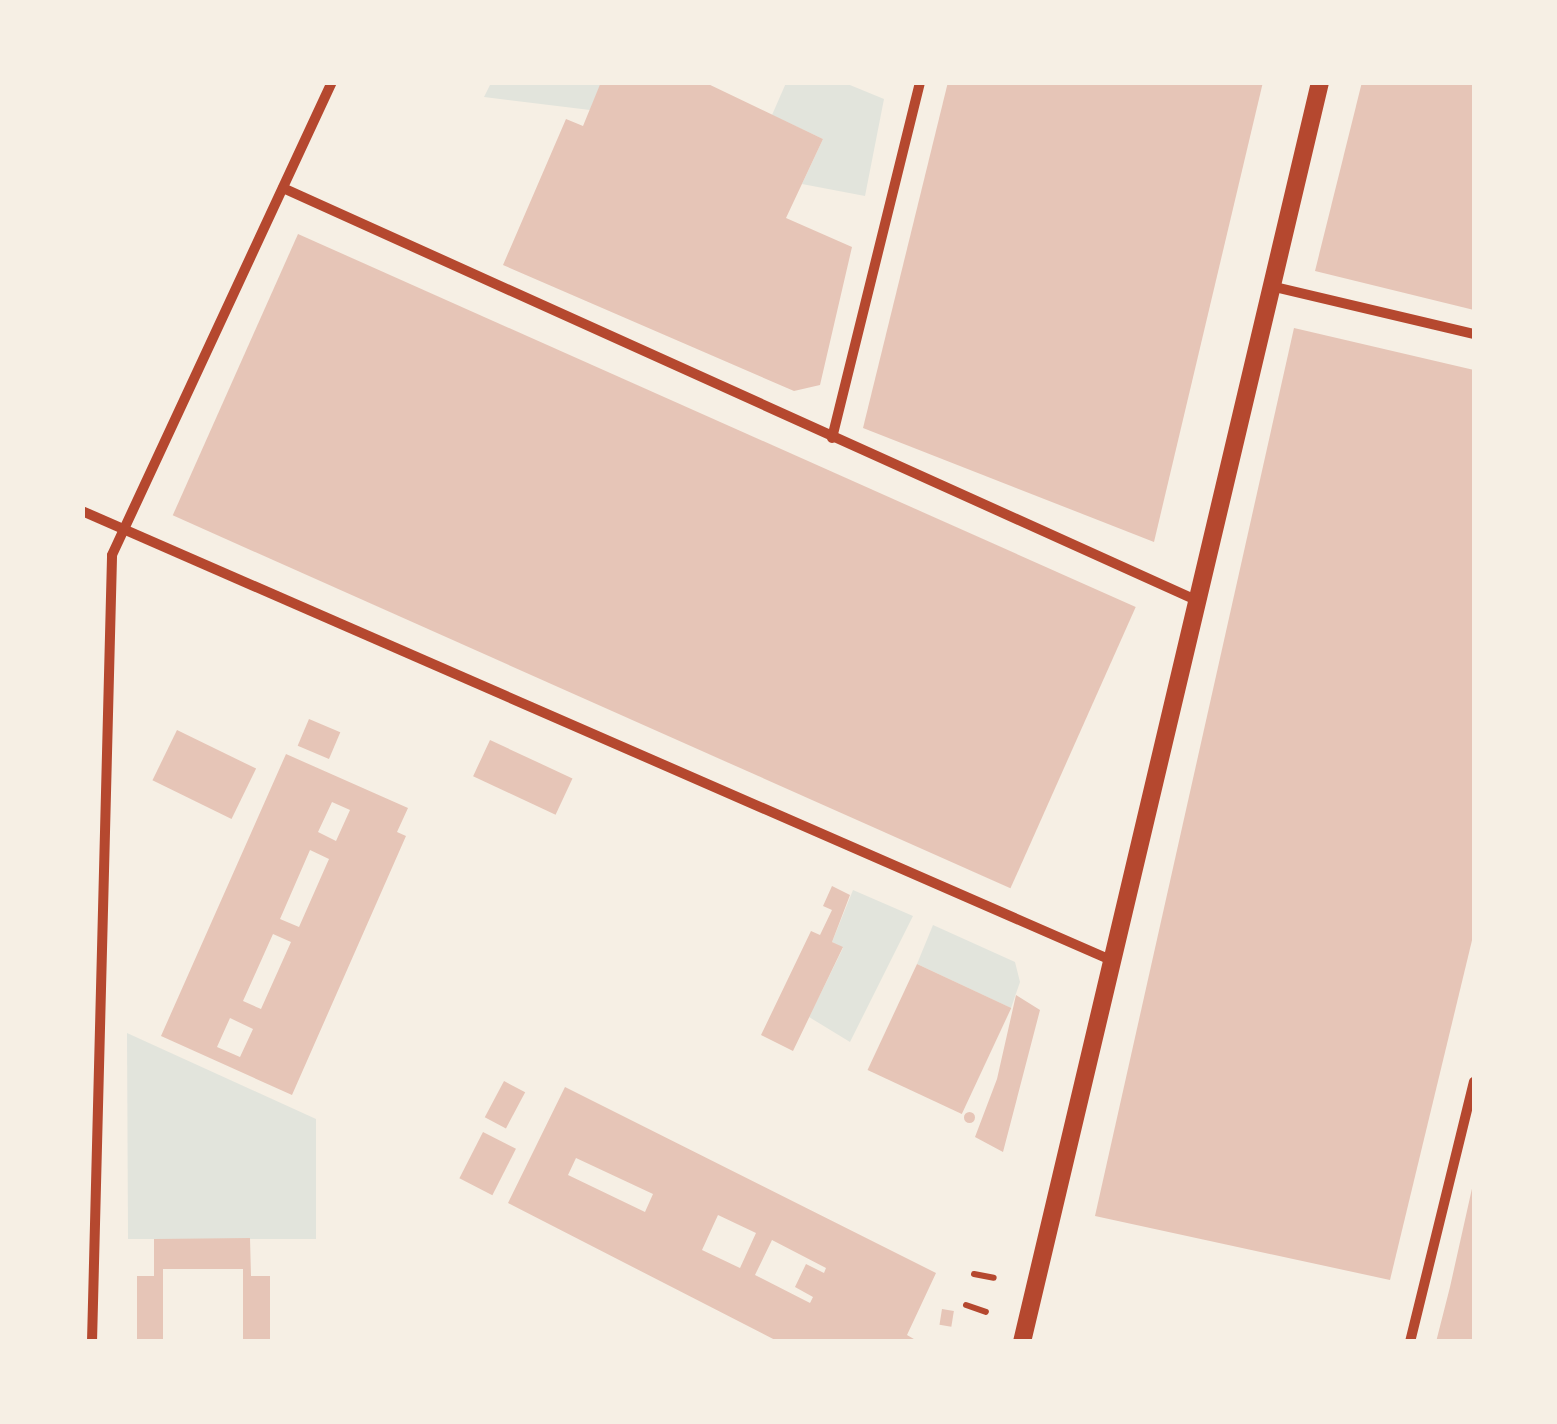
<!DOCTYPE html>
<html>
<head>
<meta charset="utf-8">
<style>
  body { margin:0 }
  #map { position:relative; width:1557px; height:1424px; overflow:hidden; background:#f6efe4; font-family:Signika,sans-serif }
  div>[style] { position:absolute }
  .green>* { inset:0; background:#e2e4dc }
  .building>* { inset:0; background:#e6c5b7; transform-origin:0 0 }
  .round { border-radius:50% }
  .path>* { height:6px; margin:-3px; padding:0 3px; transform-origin:3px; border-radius:3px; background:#b5482f }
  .minor>* { height:10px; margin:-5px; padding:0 5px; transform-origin:5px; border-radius:5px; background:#b5482f }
  .tertiary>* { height:18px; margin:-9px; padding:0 9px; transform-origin:9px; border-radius:9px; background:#b5482f }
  span { translate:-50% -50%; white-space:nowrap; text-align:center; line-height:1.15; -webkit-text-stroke:10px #f6efe4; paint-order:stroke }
  .frame { position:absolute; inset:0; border:85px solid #f6efe4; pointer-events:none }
</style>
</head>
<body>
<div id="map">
  <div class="green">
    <i style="clip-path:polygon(491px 83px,601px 83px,590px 110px,484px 97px)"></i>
    <i style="clip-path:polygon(786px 83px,845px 83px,884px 99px,865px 196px,802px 184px,823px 139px,772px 115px)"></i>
    <i style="clip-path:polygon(853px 890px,913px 916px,850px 1042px,809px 1017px,843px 948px,832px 942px)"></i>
    <i style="clip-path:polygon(933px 925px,1015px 962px,1020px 982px,1011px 1008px,917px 964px)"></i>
    <i style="clip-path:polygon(127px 1033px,316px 1119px,316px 1239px,128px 1239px)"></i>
  </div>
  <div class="building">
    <i style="clip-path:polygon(601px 82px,704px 82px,823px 139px,786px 218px,852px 247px,820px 385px,794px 391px,503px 265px,566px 119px,583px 126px)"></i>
    <i style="clip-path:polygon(948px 82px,1263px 82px,1154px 542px,863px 428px)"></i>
    <i style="clip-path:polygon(1362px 82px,1474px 82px,1474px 310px,1315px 271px)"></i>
    <i style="left:298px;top:234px;width:917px;height:308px;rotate:24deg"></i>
    <i style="clip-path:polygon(1294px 328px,1474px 370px,1474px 932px,1390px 1280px,1095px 1216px)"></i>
    <i style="left:309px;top:719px;width:34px;height:29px;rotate:23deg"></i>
    <i style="left:177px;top:730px;width:88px;height:56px;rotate:26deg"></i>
    <i style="left:490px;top:740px;width:91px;height:40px;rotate:25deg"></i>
    <i style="clip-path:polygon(evenodd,286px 754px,408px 808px,397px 832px,406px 836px,292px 1095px,161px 1036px,286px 754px,332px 802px,350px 810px,336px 841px,318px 832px,332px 802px,286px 754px,310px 850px,329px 859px,299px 927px,280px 919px,310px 850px,286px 754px,273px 934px,291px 942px,261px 1009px,243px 1001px,273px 934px,286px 754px,230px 1018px,253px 1029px,240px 1057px,217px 1047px,230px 1018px)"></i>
    <i style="clip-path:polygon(832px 886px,850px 895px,832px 942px,843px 947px,793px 1051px,761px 1035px,811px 931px,820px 935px,832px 910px,823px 906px)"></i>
    <i style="left:917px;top:964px;width:104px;height:117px;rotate:25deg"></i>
    <i style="clip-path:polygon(1016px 995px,1040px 1010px,1003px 1152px,975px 1137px,997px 1079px)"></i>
    <i style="left:504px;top:1081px;width:24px;height:41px;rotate:28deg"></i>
    <i style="clip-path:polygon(evenodd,565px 1087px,936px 1273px,907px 1335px,919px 1342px,779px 1342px,508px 1203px,565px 1087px,576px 1158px,653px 1194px,645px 1212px,568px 1175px,576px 1158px,565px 1087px,718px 1215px,756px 1233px,740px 1268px,702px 1250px,718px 1215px,565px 1087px,772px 1240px,826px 1268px,824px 1273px,806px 1264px,795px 1287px,813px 1297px,810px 1303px,755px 1275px,772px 1240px)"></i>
    <i class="round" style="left:963.5px;top:1111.5px;width:11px;height:11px"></i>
    <i style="left:483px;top:1132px;width:37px;height:52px;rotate:27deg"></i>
    <i style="clip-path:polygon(1473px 1184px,1474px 1342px,1436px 1342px,1450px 1287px)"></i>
    <i style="clip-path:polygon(250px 1238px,251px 1276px,270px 1276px,270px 1342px,243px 1342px,243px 1269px,163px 1269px,163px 1342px,137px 1342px,137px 1276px,154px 1276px,154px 1239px)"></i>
    <i style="left:942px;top:1309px;width:12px;height:16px;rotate:9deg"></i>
  </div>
  <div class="path">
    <i style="left:974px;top:1274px;width:20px;rotate:11deg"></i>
    <i style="left:966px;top:1305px;width:21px;rotate:19deg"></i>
  </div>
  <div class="minor">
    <i style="left:283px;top:188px;width:1004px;rotate:24.29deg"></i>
    <i style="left:1271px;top:286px;width:209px;rotate:13.3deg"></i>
    <i style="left:832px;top:438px;width:367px;rotate:-76.1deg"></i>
    <i style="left:82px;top:511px;width:1125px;rotate:23.58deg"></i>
    <i style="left:92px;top:1342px;width:787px;rotate:-88.54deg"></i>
    <i style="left:112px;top:555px;width:522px;rotate:-65.06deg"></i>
    <i style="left:1410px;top:1342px;width:268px;rotate:-76.2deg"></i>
  </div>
  <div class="tertiary">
    <i style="left:1022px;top:1342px;width:1295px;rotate:-76.69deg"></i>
  </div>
  <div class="frame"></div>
</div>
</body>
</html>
